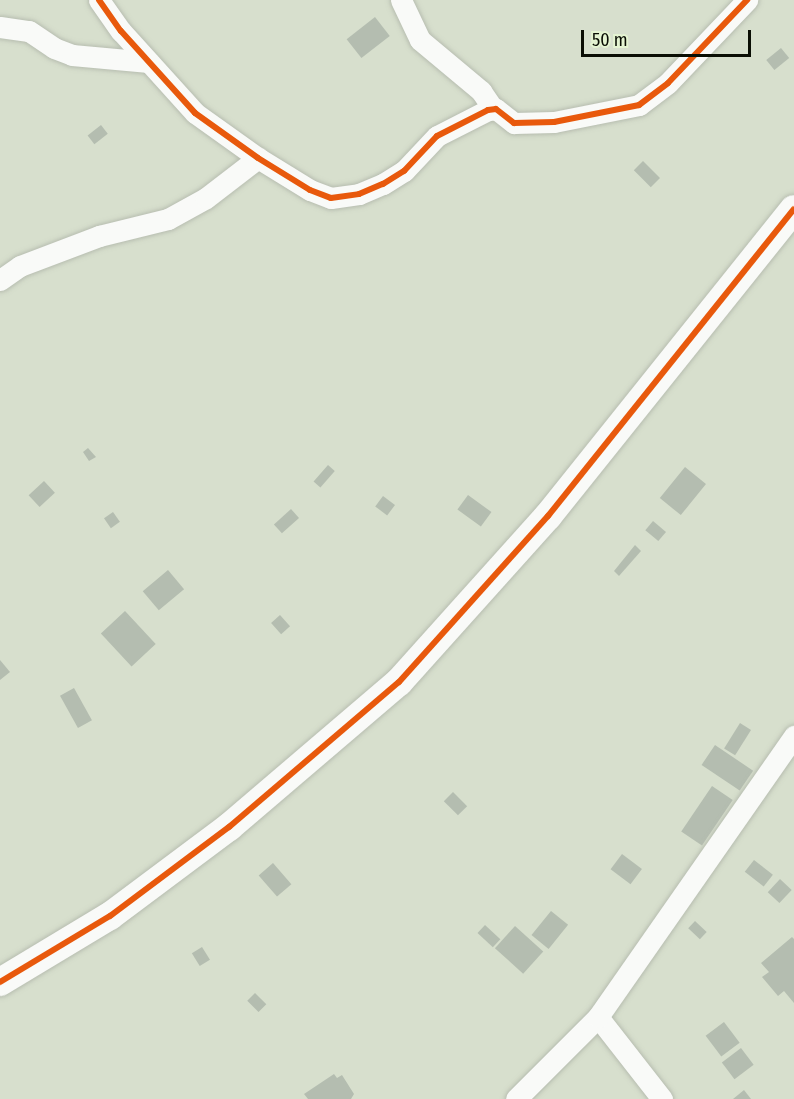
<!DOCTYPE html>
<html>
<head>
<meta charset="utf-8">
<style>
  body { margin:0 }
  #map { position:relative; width:794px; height:1099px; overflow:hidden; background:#d7dfcd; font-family:"Fira Sans Condensed",sans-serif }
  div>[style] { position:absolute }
  .building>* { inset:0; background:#b4bdb0; transform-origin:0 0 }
  .roads { filter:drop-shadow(0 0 2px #b7bdb0) drop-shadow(0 0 2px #b7bdb0) }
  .street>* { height:21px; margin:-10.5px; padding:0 10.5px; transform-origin:10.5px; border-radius:10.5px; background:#f9faf8 }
  .secondary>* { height:28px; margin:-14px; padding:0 14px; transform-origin:14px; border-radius:14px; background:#f9faf8 }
  .cycleway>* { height:6px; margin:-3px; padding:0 3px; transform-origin:3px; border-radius:3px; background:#e8590c }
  span { translate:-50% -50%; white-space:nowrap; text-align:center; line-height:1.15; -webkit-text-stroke:6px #e5f4d2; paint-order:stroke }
  .scale { position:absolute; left:581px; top:30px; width:170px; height:27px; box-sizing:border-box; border:3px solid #0a0e04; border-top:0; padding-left:8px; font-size:18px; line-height:21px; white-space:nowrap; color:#0a0e04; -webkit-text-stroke:4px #e5f4d2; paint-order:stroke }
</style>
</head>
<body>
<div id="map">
  <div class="building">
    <i style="left:375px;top:17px;width:24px;height:36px;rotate:52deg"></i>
    <i style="left:781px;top:48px;width:13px;height:19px;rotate:51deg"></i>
    <i style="left:101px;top:125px;width:11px;height:17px;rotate:52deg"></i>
    <i style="left:643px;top:161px;width:24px;height:13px;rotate:45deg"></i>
    <i style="clip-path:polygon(88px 448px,96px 457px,89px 461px,83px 452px)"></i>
    <i style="left:328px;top:465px;width:9px;height:22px;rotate:41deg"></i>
    <i style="left:685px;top:467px;width:27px;height:40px;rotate:39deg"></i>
    <i style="left:44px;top:481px;width:16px;height:21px;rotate:47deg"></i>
    <i style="left:468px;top:495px;width:29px;height:18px;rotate:36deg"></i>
    <i style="left:383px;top:496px;width:15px;height:13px;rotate:37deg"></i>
    <i style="left:291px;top:509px;width:12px;height:23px;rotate:48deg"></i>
    <i style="left:113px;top:512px;width:12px;height:11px;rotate:55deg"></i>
    <i style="left:653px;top:521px;width:17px;height:12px;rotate:40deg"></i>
    <i style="clip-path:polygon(635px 545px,641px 551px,619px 576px,614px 571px)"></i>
    <i style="left:168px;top:570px;width:25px;height:33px;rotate:50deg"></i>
    <i style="left:125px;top:611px;width:45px;height:33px;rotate:47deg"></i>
    <i style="left:280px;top:615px;width:15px;height:12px;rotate:48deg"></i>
    <i style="clip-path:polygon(0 660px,10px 672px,0 680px)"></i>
    <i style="left:74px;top:688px;width:37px;height:16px;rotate:61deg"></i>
    <i style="left:740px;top:723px;width:13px;height:30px;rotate:32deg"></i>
    <i style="left:715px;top:745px;width:46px;height:24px;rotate:34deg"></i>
    <i style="left:712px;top:786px;width:25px;height:55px;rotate:34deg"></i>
    <i style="left:453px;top:792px;width:20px;height:13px;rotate:45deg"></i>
    <i style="left:622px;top:854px;width:25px;height:19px;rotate:37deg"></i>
    <i style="left:754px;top:860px;width:24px;height:15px;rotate:38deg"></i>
    <i style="left:273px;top:863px;width:28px;height:19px;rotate:49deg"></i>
    <i style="left:780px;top:879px;width:16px;height:18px;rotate:43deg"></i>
    <i style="left:551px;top:911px;width:22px;height:31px;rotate:39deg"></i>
    <i style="left:695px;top:921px;width:16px;height:10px;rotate:43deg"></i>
    <i style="left:485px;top:925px;width:21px;height:11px;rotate:43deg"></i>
    <i style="left:515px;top:926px;width:38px;height:30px;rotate:42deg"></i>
    <i style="clip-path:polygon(792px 937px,794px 939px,794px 1003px,784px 991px,778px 996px,762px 977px,769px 972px,761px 963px)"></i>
    <i style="left:202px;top:947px;width:15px;height:12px;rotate:58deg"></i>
    <i style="left:255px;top:993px;width:16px;height:11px;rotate:45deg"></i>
    <i style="left:724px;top:1022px;width:26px;height:23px;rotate:53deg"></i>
    <i style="left:741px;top:1048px;width:21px;height:24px;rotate:53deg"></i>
    <i style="clip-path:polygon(334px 1074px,337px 1078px,342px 1075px,354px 1094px,351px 1099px,308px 1099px,304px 1094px)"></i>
    <i style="clip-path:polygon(744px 1090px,751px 1099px,733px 1099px)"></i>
  </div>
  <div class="roads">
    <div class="street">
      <i style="left:99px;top:0;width:38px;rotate:55deg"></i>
      <i style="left:121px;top:31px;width:110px;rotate:47.9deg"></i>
      <i style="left:195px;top:113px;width:77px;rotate:35.5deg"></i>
      <i style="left:258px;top:158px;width:61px;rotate:31.6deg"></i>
      <i style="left:310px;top:190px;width:22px;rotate:21deg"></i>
      <i style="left:331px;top:198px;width:28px;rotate:-8deg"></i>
      <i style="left:359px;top:194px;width:26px;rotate:-23deg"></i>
      <i style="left:383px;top:184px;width:25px;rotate:-32deg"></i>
      <i style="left:404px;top:171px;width:48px;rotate:-46.7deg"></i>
      <i style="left:437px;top:136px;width:57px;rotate:-27deg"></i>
      <i style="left:488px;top:110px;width:8px;rotate:-7deg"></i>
      <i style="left:496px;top:109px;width:23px;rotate:38deg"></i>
      <i style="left:514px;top:123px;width:40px;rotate:-1.4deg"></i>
      <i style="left:554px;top:122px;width:87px;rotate:-11.3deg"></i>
      <i style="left:639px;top:105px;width:36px;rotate:-37deg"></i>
      <i style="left:668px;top:83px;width:115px;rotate:-46.4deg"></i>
      <i style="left:401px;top:0;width:44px;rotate:64.6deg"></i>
      <i style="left:420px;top:40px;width:80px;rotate:39.9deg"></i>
      <i style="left:481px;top:91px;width:22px;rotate:56deg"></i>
      <i style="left:0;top:27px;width:29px;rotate:8deg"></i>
      <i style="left:29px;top:31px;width:30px;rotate:34deg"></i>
      <i style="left:54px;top:48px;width:19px;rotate:21deg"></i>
      <i style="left:72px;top:55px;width:77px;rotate:5.2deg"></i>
      <i style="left:0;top:280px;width:24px;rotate:-35deg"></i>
      <i style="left:20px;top:266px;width:85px;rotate:-20.8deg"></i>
      <i style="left:99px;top:236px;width:71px;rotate:-13.8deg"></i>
      <i style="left:168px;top:219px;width:43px;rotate:-28.9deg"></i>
      <i style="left:206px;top:198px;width:66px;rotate:-37.6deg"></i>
      <i style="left:598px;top:1017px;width:104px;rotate:52deg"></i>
      <i style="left:516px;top:1099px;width:116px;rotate:-45deg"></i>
      <i style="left:598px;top:1017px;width:343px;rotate:-55.1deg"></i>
    </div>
    <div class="secondary">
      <i style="left:0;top:982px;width:128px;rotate:-31deg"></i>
      <i style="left:110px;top:916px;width:149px;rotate:-36.8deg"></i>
      <i style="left:229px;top:827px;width:223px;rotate:-40.5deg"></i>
      <i style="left:399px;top:682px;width:223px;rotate:-48.1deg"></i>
      <i style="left:548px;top:516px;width:393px;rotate:-51.3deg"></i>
    </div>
  </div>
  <div class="cycleway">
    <i style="left:99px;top:0;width:38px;rotate:55deg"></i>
    <i style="left:121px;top:31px;width:110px;rotate:47.9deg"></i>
    <i style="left:195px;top:113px;width:77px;rotate:35.5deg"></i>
    <i style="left:258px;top:158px;width:61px;rotate:31.6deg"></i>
    <i style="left:310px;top:190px;width:22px;rotate:21deg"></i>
    <i style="left:331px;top:198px;width:28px;rotate:-8deg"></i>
    <i style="left:359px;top:194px;width:26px;rotate:-23deg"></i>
    <i style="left:383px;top:184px;width:25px;rotate:-32deg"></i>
    <i style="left:404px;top:171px;width:48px;rotate:-46.7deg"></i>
    <i style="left:437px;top:136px;width:57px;rotate:-27deg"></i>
    <i style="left:488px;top:110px;width:8px;rotate:-7deg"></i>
    <i style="left:496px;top:109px;width:23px;rotate:38deg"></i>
    <i style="left:514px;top:123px;width:40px;rotate:-1.4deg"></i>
    <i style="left:554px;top:122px;width:87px;rotate:-11.3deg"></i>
    <i style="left:639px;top:105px;width:36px;rotate:-37deg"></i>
    <i style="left:668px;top:83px;width:115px;rotate:-46.4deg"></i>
    <i style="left:0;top:982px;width:128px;rotate:-31deg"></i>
    <i style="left:110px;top:916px;width:149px;rotate:-36.8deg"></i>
    <i style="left:229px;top:827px;width:223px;rotate:-40.5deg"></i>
    <i style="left:399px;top:682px;width:223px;rotate:-48.1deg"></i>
    <i style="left:548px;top:516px;width:393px;rotate:-51.3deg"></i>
  </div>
  <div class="scale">50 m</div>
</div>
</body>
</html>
